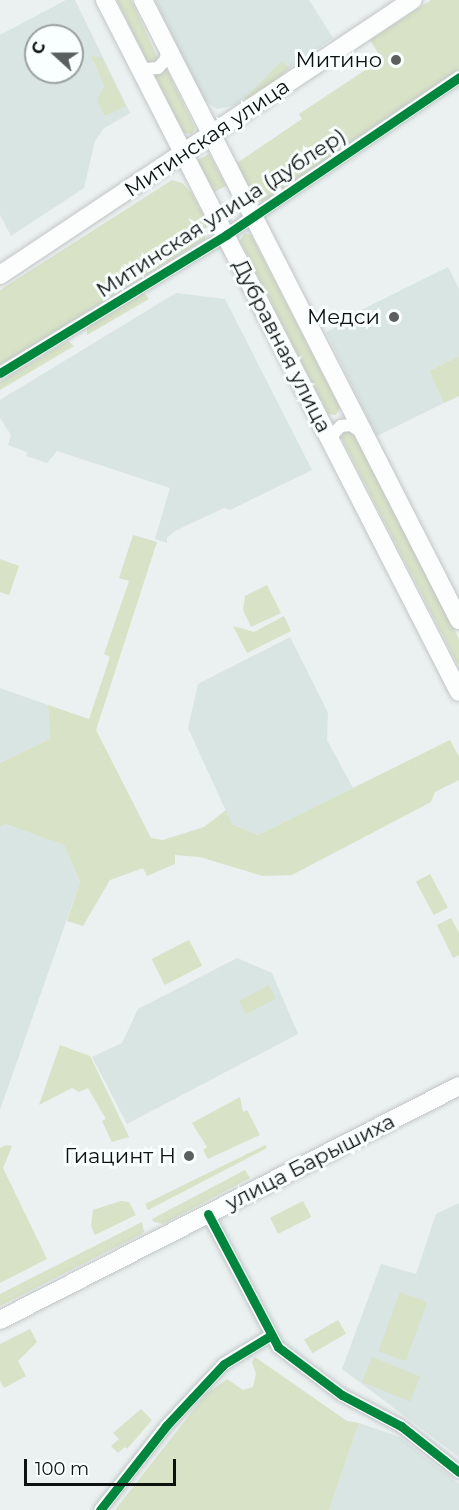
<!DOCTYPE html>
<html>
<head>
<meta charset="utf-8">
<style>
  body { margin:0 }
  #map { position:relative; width:459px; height:1510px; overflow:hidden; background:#ebf0f0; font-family:Montserrat,sans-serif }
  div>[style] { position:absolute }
  .built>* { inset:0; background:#d9e5e3 }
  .green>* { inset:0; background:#d7e2c6; transform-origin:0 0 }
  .roads { filter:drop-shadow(0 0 2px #c1c5c5) drop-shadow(0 0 2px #c1c5c5) }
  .minor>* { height:12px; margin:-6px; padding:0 6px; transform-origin:6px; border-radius:6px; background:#fcfdfd }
  .secondary>* { height:18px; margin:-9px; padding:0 9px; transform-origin:9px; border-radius:9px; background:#fcfdfd }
  .cycleway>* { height:9px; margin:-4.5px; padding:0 4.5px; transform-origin:4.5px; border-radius:4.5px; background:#00873e }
  .dots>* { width:16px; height:16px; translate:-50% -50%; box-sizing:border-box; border:3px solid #f8fffe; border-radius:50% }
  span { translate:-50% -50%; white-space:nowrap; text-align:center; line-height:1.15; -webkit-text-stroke:6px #f8fffe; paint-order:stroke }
  .poi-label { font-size:21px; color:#0d1110 }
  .right { translate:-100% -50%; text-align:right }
  .street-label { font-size:21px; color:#0d1110 }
  .north { position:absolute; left:24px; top:24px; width:60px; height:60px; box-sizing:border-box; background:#f8fffe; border:2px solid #9aa09f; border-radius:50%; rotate:291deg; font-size:16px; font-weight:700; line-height:24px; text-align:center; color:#0d1110 }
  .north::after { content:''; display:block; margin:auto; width:21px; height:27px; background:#5b5f5e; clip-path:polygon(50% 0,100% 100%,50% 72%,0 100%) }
  .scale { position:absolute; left:24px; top:1459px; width:152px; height:27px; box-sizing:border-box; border:3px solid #0d1110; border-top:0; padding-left:8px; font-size:18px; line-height:21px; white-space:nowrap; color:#0d1110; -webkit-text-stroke:4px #f8fffe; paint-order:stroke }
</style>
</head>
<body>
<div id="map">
  <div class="built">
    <i style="clip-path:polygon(evenodd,66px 0,75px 0,130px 113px,103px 129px,95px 141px,84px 188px,11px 236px,0 215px,0 35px,66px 0,36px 36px,72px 36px,72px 72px,36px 72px,36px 36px,66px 0,93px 62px,125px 106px,105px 116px,99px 100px,104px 86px,93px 62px)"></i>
    <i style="clip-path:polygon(155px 0,309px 0,333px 38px,235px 105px,217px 109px,204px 100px)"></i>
    <i style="clip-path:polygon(448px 267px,459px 289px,459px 356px,429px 371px,444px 403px,377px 436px,326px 332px,341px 325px,341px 320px)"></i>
    <i style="clip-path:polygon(176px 293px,225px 299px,312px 470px,230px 510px,224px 508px,175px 531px,167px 538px,167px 543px,155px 539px,170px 488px,57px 451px,47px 463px,26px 456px,27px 452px,8px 445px,11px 435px,0 418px,0 400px)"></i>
    <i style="clip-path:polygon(290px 637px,328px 713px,327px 740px,353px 788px,258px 835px,232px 824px,188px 728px,198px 684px)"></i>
    <i style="clip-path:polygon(0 688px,48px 705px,50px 739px,0 763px)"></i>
    <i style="clip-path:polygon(5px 824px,64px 845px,80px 882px,0 1110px,0 827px)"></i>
    <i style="clip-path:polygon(237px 958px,272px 973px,298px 1034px,127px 1124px,92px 1057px,122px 1043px,138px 1009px)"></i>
    <i style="clip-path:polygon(459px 1203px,459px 1457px,342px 1369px,381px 1264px,416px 1274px,436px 1214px)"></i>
    <i style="clip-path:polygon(359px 1423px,400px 1437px,459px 1484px,459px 1510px,329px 1510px)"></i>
  </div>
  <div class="green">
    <i style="clip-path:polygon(117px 0,131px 0,159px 61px,148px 63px)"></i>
    <i style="clip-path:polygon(431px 0,459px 0,459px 69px,263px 202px,255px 200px,237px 163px,302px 119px,299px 114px,382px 59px,370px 40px)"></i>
    <i style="clip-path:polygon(91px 56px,102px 58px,126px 106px,105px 116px,97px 101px,104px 86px)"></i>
    <i style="left:282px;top:61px;width:10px;height:53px;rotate:45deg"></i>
    <i style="clip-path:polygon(166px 68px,195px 128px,192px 134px,184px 133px,154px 74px)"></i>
    <i style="left:209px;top:154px;width:36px;height:13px;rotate:62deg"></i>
    <i style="clip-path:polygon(172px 180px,182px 183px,191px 192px,207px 221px,205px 239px,0 365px,0 290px)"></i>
    <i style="clip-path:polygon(244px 233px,251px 235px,340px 408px,336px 415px,328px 414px,240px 241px)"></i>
    <i style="clip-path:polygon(144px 293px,149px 299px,87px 335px,87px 328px)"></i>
    <i style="clip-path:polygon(68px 341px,74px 346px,0 390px,0 382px)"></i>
    <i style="clip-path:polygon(459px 356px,459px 396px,444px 403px,429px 371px)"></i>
    <i style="clip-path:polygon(343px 430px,352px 430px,459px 639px,459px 667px,341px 437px)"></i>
    <i style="clip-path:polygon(133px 535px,157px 542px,96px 730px,151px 838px,163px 840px,204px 827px,226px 810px,232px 824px,258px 835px,450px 740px,459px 757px,459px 780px,435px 792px,431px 802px,292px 875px,263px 876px,200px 857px,175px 855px,175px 864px,147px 876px,143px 868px,110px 880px,83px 926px,67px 921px,80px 882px,64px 845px,5px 824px,0 827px,0 763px,50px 739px,48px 705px,89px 719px,110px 657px,104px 654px,129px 581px,119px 578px)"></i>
    <i style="clip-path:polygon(0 559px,19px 566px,9px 595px,0 592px)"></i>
    <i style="clip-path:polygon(267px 585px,281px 613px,251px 627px,243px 610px,245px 596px)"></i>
    <i style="clip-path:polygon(284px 616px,291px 631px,247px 653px,233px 626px,254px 632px)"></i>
    <i style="left:430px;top:874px;width:38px;height:16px;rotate:62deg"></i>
    <i style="clip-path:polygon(451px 918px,459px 933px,459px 955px,453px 958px,437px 925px)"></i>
    <i style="left:189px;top:940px;width:29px;height:42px;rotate:63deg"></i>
    <i style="left:269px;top:985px;width:15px;height:34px;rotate:62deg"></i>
    <i style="clip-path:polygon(60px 1045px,90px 1056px,129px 1137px,112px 1142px,102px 1121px,106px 1119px,88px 1088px,79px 1092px,72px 1088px,39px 1105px)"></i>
    <i style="clip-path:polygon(240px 1097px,243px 1112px,247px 1110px,260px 1135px,208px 1159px,203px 1150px,207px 1147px,192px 1123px)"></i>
    <i style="clip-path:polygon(6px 1145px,12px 1146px,3px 1168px,47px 1259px,0 1283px,0 1148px)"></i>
    <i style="clip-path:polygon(265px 1145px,267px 1148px,148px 1210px,145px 1204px)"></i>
    <i style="clip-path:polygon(245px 1170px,250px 1178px,163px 1224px,154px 1222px,152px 1219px)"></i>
    <i style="clip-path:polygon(121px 1201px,129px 1202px,136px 1215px,95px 1235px,91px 1226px,93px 1210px)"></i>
    <i style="left:303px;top:1201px;width:18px;height:37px;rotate:63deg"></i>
    <i style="clip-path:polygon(142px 1222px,144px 1232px,140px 1235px,0 1306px,0 1294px)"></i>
    <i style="left:400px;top:1292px;width:29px;height:63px;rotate:20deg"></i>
    <i style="left:338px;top:1320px;width:16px;height:39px;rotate:60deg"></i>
    <i style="clip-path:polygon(30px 1329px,37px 1342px,18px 1361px,26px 1376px,4px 1388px,0 1381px,0 1344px)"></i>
    <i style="clip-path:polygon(255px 1357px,347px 1421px,359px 1423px,329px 1510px,115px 1510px,206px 1394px,227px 1379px,243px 1390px,253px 1387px,256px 1374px,252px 1362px)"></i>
    <i style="left:372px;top:1357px;width:52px;height:27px;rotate:22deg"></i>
    <i style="clip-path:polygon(141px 1409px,152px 1420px,127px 1449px,125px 1447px,118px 1453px,111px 1446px,119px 1439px,113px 1433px)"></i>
  </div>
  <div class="roads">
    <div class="minor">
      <i style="left:137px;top:63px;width:11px;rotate:34deg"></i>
      <i style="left:146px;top:69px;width:12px;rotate:-5deg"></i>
      <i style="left:158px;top:68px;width:12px;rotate:-48deg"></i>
      <i style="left:166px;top:59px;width:12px;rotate:-85deg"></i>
      <i style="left:0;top:373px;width:265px;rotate:-31.4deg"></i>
      <i style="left:226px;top:235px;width:282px;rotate:-34.1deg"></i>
      <i style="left:333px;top:445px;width:11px;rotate:-90deg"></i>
      <i style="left:333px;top:434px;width:11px;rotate:-45deg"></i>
      <i style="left:341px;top:426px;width:10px;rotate:-6deg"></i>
      <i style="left:351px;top:425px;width:12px;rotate:35deg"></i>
      <i style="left:208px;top:1214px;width:150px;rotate:62.2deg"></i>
      <i style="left:278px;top:1347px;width:80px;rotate:36.9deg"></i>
      <i style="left:342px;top:1395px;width:67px;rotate:27.7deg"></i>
      <i style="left:401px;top:1426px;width:74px;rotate:38.4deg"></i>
      <i style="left:100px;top:1510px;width:107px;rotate:-51.8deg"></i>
      <i style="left:166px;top:1426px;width:85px;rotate:-46.9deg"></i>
      <i style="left:224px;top:1364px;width:54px;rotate:-31.3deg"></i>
    </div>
    <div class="secondary">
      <i style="left:105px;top:0;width:777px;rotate:62.91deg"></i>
      <i style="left:143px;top:0;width:696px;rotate:62.99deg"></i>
      <i style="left:0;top:275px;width:496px;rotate:-33.7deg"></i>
      <i style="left:0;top:1320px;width:515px;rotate:-27.01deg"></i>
    </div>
  </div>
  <div class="cycleway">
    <i style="left:0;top:373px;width:265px;rotate:-31.4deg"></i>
    <i style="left:226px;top:235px;width:282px;rotate:-34.1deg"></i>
    <i style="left:208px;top:1214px;width:150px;rotate:62.2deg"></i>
    <i style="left:278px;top:1347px;width:80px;rotate:36.9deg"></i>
    <i style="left:342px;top:1395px;width:67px;rotate:27.7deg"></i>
    <i style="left:401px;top:1426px;width:74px;rotate:38.4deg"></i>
    <i style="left:100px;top:1510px;width:107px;rotate:-51.8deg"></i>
    <i style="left:166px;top:1426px;width:85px;rotate:-46.9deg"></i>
    <i style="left:224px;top:1364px;width:54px;rotate:-31.3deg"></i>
  </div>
  <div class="dots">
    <i style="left:396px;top:60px;background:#5b5f5e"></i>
    <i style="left:394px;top:317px;background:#5b5f5e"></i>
    <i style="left:189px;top:1156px;background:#5b5f5e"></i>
  </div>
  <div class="poi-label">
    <span class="right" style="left:382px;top:60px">Митино</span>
    <span class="right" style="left:380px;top:317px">Медси</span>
    <span class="right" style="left:176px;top:1156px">Гиацинт Н</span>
  </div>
  <div class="street-label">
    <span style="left:207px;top:138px;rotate:-34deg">Митинская улица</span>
    <span style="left:221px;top:213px;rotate:-33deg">Митинская улица (дублер)</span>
    <span style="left:282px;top:346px;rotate:63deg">Дубравная улица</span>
    <span style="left:310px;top:1162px;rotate:-27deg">улица Барышиха</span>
  </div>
  <div class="north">С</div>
  <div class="scale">100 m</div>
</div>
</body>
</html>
